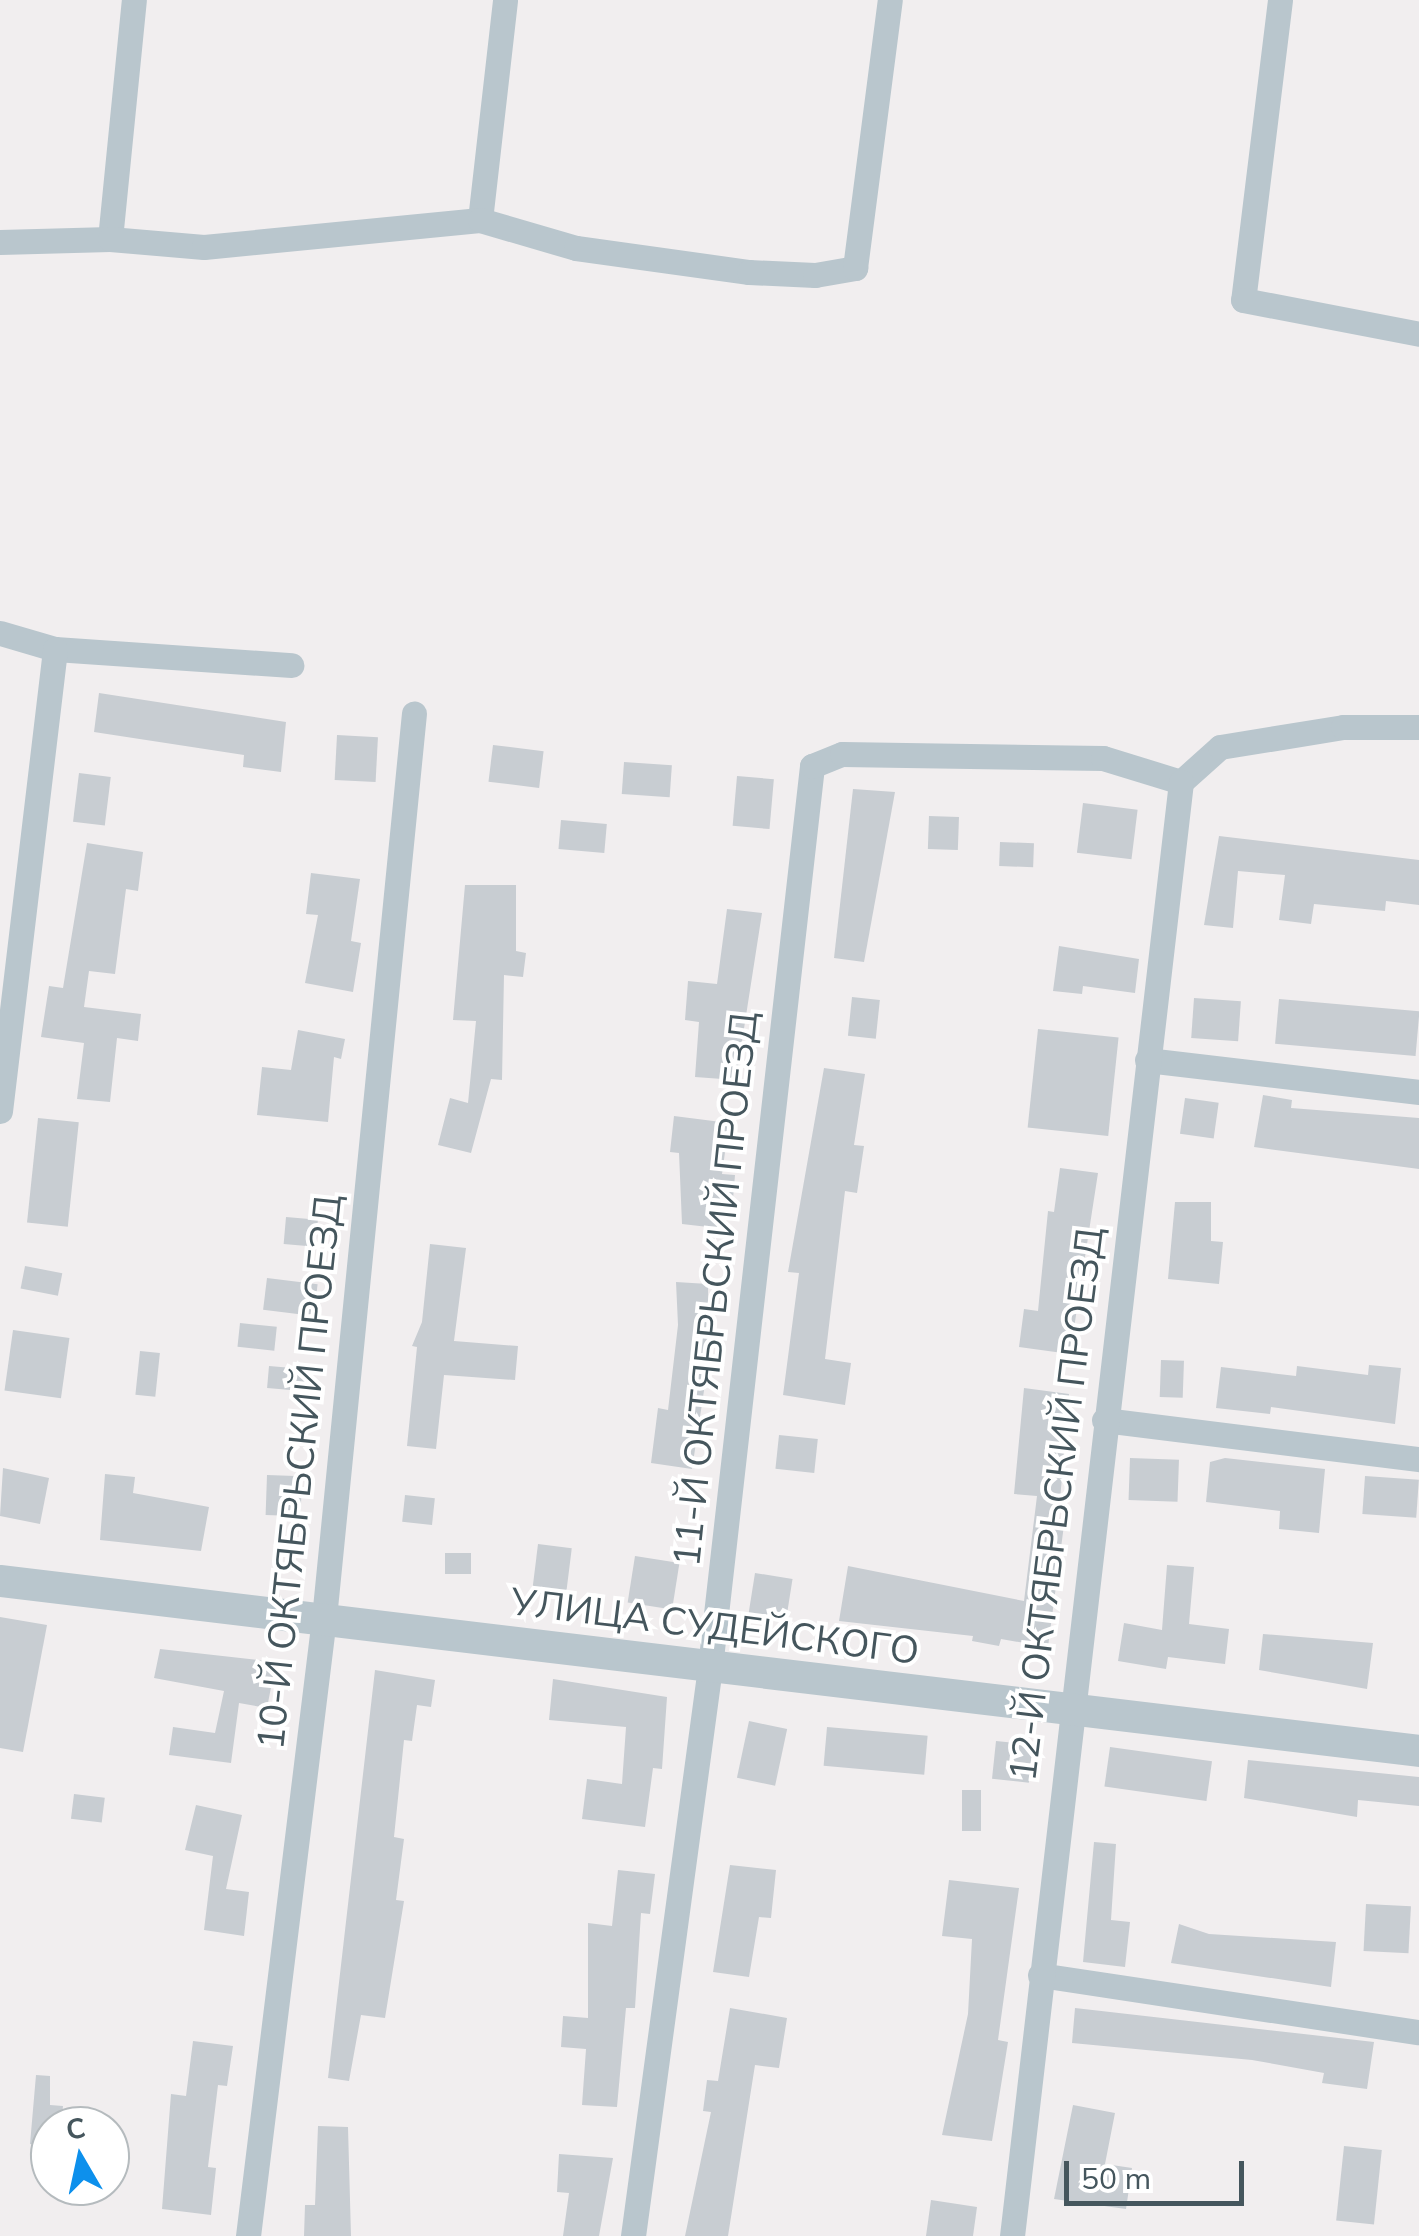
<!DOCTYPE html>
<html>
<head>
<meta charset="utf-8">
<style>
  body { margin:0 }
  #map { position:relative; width:1419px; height:2236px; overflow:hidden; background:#f1eeef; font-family:Mulish,sans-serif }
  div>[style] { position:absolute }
  .building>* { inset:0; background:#c8cdd2; transform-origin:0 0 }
  .minor>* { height:25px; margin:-12.5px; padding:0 12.5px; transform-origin:12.5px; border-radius:12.5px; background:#b9c6cd }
  .tertiary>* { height:32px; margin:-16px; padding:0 16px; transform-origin:16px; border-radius:16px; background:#b9c6cd }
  span { translate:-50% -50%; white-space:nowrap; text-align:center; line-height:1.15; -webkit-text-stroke:8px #fff; paint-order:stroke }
  .street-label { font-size:38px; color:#45565d }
  .north { position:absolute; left:30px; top:2106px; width:100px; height:100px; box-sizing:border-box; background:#fff; border:2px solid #b5bbbe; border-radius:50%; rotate:351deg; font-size:28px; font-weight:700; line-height:40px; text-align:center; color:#45565d }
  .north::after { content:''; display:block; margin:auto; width:35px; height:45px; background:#0d90ec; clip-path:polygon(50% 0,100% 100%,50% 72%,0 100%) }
  .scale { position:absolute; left:1064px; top:2161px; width:180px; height:45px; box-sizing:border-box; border:5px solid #45565d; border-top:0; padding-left:12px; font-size:30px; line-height:35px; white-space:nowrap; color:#45565d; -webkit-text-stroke:8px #fff; paint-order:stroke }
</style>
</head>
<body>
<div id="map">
  <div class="building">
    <i style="clip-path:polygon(99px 693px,286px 722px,281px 772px,243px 767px,244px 755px,94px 732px)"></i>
    <i style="left:337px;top:735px;width:41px;height:45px;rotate:3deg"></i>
    <i style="left:493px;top:745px;width:51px;height:37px;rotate:7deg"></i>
    <i style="left:624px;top:762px;width:48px;height:32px;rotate:4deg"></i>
    <i style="left:79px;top:773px;width:32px;height:49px;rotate:7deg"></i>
    <i style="left:737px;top:776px;width:37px;height:50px;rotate:5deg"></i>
    <i style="clip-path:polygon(853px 789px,895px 792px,864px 962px,834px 958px)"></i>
    <i style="left:1083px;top:803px;width:55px;height:50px;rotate:7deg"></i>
    <i style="left:929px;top:816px;width:30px;height:33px;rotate:2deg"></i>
    <i style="left:561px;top:820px;width:46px;height:29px;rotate:5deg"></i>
    <i style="clip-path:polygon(1219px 836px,1419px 860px,1419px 905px,1386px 901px,1385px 911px,1314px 904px,1311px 924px,1279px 920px,1285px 875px,1238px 871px,1233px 928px,1204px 925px)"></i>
    <i style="left:1000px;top:842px;width:34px;height:24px;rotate:2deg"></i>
    <i style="clip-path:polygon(87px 843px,143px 852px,138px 891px,126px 889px,115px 974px,89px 971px,84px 1007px,141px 1014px,138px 1041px,117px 1038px,110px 1102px,77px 1099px,84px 1043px,41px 1037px,49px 986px,63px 988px)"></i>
    <i style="clip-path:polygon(311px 873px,360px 879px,351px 941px,361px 943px,353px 992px,305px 983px,318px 915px,306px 914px)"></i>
    <i style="clip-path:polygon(465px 885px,516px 885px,516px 951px,526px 953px,523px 977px,504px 975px,502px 1080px,491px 1079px,471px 1153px,438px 1145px,450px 1098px,468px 1103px,476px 1021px,453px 1020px)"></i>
    <i style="clip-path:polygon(727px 909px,762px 913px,736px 1080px,695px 1077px,699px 1022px,685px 1020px,688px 981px,717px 984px)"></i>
    <i style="clip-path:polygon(1059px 946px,1139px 959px,1135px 993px,1083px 986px,1082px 994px,1053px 991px)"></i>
    <i style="left:852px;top:997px;width:28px;height:39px;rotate:6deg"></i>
    <i style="left:1194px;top:998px;width:47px;height:40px;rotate:4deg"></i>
    <i style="left:1279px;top:999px;width:141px;height:45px;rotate:5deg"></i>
    <i style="left:1038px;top:1029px;width:81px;height:99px;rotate:6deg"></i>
    <i style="clip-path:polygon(298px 1030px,345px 1039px,341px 1059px,334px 1057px,328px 1122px,257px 1115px,262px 1067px,291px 1070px)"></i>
    <i style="clip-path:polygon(824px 1068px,865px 1074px,854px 1145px,864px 1146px,857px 1193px,845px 1191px,825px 1359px,851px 1363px,845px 1405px,783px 1395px,799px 1273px,788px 1272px)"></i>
    <i style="clip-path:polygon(1263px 1095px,1292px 1100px,1291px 1108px,1419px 1118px,1419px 1169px,1254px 1147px)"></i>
    <i style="left:1185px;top:1098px;width:34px;height:36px;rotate:8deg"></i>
    <i style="clip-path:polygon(674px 1116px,729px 1123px,722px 1174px,735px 1175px,733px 1199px,720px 1198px,717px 1228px,682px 1224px,679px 1153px,670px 1152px)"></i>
    <i style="left:38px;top:1118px;width:41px;height:105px;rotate:6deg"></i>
    <i style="clip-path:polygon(1060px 1168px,1098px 1173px,1070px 1354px,1019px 1347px,1024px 1309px,1038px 1311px,1048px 1211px,1054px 1212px)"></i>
    <i style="clip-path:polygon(1175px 1202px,1211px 1202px,1211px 1241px,1223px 1242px,1219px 1284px,1168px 1279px)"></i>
    <i style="left:286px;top:1217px;width:32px;height:27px;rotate:5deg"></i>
    <i style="clip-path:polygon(430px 1244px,466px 1248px,454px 1341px,518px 1346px,515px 1380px,444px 1375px,436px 1449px,407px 1446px,417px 1347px,412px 1346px,422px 1322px)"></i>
    <i style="left:25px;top:1266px;width:38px;height:23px;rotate:11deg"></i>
    <i style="left:267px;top:1278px;width:51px;height:32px;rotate:7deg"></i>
    <i style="clip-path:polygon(676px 1282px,708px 1284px,709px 1358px,692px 1469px,651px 1463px,658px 1408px,668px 1410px,678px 1325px)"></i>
    <i style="left:240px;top:1323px;width:37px;height:24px;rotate:6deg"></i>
    <i style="left:13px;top:1330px;width:57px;height:61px;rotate:8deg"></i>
    <i style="left:140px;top:1351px;width:20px;height:44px;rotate:6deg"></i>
    <i style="left:1161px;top:1360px;width:23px;height:37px;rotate:2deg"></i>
    <i style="clip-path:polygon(1369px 1365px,1401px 1368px,1395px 1424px,1271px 1407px,1270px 1414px,1216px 1408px,1221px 1367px,1296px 1376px,1297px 1366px,1368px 1375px)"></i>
    <i style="left:269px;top:1366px;width:38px;height:22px;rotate:5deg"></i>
    <i style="clip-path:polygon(1024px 1388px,1069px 1394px,1058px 1524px,1064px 1525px,1048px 1647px,1001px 1639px,999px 1646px,972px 1641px,973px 1636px,839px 1621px,848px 1566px,1024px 1601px,1037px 1496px,1014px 1494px)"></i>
    <i style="left:779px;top:1435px;width:39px;height:34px;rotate:6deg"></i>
    <i style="left:1130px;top:1458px;width:49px;height:42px;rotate:2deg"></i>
    <i style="clip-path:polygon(1225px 1458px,1325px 1469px,1319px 1533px,1279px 1529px,1280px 1511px,1206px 1502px,1210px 1462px)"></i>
    <i style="clip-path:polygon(3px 1468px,49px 1478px,40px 1524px,0 1516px)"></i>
    <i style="clip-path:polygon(105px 1474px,135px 1477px,133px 1493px,209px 1507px,201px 1551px,100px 1540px)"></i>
    <i style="left:267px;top:1475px;width:35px;height:40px;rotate:2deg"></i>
    <i style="left:1365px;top:1476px;width:54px;height:38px;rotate:4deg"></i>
    <i style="left:405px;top:1495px;width:30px;height:27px;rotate:6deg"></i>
    <i style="left:538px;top:1544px;width:34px;height:49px;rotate:7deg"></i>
    <i style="left:445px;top:1553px;width:26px;height:21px"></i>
    <i style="left:635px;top:1556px;width:45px;height:47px;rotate:9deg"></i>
    <i style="clip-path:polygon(1167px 1565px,1194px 1567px,1189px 1624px,1229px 1629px,1225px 1664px,1168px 1657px,1166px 1669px,1118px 1661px,1124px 1623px,1162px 1630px)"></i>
    <i style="left:755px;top:1573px;width:38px;height:41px;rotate:9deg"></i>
    <i style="clip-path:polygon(0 1617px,47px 1625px,23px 1752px,0 1748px)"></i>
    <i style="clip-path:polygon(1263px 1634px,1373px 1643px,1367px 1689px,1259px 1670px)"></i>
    <i style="clip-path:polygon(160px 1649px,276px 1662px,267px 1708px,239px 1703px,231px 1763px,169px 1755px,173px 1727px,215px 1733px,224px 1691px,154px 1678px)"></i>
    <i style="clip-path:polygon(375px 1670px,435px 1680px,431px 1707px,417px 1705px,412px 1741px,404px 1740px,394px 1837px,404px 1839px,396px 1900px,404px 1901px,385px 2018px,361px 2015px,349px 2081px,328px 2078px)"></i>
    <i style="clip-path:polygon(553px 1679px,667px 1697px,662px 1769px,653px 1768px,645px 1827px,582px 1819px,587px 1779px,622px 1784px,626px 1727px,549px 1720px)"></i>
    <i style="left:749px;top:1721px;width:39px;height:58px;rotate:12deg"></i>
    <i style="left:827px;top:1727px;width:101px;height:39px;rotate:5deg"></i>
    <i style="left:996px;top:1741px;width:37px;height:38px;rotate:6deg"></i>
    <i style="left:1110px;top:1747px;width:103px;height:40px;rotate:8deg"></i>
    <i style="clip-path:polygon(1248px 1760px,1419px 1777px,1419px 1806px,1358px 1800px,1357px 1817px,1244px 1798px)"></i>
    <i style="left:962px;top:1790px;width:19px;height:41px"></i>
    <i style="left:74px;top:1794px;width:31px;height:25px;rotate:7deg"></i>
    <i style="clip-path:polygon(196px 1805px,242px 1815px,226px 1889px,249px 1892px,244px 1936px,204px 1930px,213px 1856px,185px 1850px)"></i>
    <i style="clip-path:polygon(1094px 1842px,1116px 1844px,1111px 1920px,1130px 1922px,1125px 1967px,1083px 1962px)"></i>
    <i style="clip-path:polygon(730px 1865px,776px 1870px,771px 1918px,759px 1917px,749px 1977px,713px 1972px)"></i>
    <i style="clip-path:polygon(618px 1870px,655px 1874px,650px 1914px,641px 1913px,635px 2008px,626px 2008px,617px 2107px,582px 2105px,586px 2049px,561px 2047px,563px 2016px,588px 2018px,588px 1923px,612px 1926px)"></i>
    <i style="clip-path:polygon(949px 1880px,1019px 1888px,998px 2040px,1008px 2042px,992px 2141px,942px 2135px,968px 2014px,972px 1939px,942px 1936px)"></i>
    <i style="left:1366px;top:1904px;width:45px;height:47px;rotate:3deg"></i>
    <i style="clip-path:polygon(1179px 1924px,1209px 1934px,1336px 1942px,1331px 1987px,1171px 1963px)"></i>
    <i style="clip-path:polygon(730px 2008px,787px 2018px,779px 2068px,755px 2065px,728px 2236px,685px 2236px,711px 2112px,703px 2111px,707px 2080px,718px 2081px)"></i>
    <i style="clip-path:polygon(1075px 2008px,1374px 2042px,1367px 2089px,1322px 2083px,1324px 2073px,1252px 2060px,1072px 2043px)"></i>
    <i style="clip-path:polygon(193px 2041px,233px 2046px,227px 2086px,218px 2085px,208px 2167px,216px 2168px,211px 2215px,162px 2209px,171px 2094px,186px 2096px)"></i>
    <i style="clip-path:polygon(36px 2075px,50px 2076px,50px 2105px,63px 2106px,61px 2126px,50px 2126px,50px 2146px,30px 2144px)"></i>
    <i style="clip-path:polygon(1073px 2105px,1115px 2113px,1105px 2164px,1132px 2168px,1126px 2209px,1054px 2199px)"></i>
    <i style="clip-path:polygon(318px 2126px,348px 2127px,351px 2236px,304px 2236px,305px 2205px,315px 2205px)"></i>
    <i style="left:1344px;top:2146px;width:38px;height:75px;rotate:6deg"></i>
    <i style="clip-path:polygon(559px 2154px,613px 2158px,599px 2236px,563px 2236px,569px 2193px,557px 2192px)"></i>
    <i style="clip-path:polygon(931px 2200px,977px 2207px,973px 2236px,926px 2236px)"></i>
  </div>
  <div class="minor">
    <i style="left:1280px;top:0;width:302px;rotate:97deg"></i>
    <i style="left:1243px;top:300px;width:179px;rotate:10.9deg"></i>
    <i style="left:480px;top:220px;width:221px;rotate:-83.5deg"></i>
    <i style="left:110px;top:239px;width:240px;rotate:-84.3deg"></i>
    <i style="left:0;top:242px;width:110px;rotate:-1.6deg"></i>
    <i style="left:110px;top:239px;width:94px;rotate:4.9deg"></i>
    <i style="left:204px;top:247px;width:277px;rotate:-5.6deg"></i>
    <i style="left:480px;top:220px;width:100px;rotate:16.3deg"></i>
    <i style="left:576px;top:248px;width:175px;rotate:7.9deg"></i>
    <i style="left:749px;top:272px;width:66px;rotate:2.6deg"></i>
    <i style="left:815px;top:275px;width:41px;rotate:-9.9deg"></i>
    <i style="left:855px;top:268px;width:270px;rotate:-82.6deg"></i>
    <i style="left:0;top:633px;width:57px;rotate:16.2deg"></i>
    <i style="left:55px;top:649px;width:237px;rotate:3.9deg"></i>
    <i style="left:1147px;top:1060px;width:274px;rotate:6.7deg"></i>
    <i style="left:0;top:1111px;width:465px;rotate:-83.2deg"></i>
    <i style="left:1104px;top:1420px;width:317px;rotate:7.1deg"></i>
    <i style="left:1040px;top:1975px;width:383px;rotate:8.6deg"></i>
    <i style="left:248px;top:2236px;width:623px;rotate:-82.99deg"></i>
    <i style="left:324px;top:1618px;width:909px;rotate:-84.32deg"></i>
    <i style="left:633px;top:2236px;width:574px;rotate:-82.29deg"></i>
    <i style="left:710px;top:1667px;width:907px;rotate:-83.54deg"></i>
    <i style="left:812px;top:766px;width:32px;rotate:-22deg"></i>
    <i style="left:842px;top:754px;width:261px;rotate:0.9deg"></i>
    <i style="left:1103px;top:758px;width:82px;rotate:17.1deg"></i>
    <i style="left:1181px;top:782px;width:52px;rotate:-41.9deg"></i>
    <i style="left:1220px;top:747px;width:125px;rotate:-9.2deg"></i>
    <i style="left:1343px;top:727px;width:76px"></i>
    <i style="left:1012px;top:2236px;width:1464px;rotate:-83.37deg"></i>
  </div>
  <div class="tertiary">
    <i style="left:0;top:1581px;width:1429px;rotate:6.83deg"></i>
  </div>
  <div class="street-label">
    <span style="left:715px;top:1289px;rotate:-84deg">11-Й ОКТЯБРЬСКИЙ ПРОЕЗД</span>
    <span style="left:299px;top:1472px;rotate:-84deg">10-Й ОКТЯБРЬСКИЙ ПРОЕЗД</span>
    <span style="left:1056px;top:1504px;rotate:-83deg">12-Й ОКТЯБРЬСКИЙ ПРОЕЗД</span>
    <span style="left:715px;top:1626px;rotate:7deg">УЛИЦА СУДЕЙСКОГО</span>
  </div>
  <div class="north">С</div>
  <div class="scale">50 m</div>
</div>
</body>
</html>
